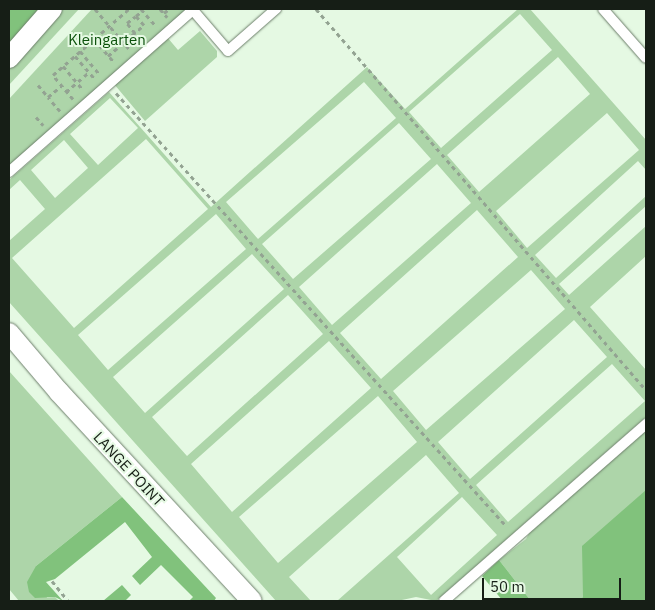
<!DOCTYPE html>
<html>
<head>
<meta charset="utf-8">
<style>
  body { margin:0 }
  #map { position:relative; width:655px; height:610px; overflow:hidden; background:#e5f9e3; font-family:"IBM Plex Sans",sans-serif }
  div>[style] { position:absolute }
  .green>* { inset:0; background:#add5a9 }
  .forest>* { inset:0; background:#81c27c }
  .path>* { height:3px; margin-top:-1.5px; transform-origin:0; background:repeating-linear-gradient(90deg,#93a392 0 4px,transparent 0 8px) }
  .roads { filter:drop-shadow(0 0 1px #6c7e6a) drop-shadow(0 0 1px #6c7e6a) }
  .service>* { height:10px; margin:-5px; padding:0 5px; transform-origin:5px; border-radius:5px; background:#fff }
  .minor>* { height:20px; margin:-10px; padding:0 10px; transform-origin:10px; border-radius:10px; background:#fff }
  span { translate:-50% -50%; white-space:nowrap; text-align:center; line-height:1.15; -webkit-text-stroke:4px #e5f9e3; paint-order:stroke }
  .park-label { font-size:15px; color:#0a500a }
  .street-label { font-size:15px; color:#161e16 }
  .frame { position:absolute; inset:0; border:10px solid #161e16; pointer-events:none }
  .scale { position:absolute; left:482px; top:578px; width:139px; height:22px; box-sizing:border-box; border:2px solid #161e16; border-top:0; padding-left:6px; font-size:15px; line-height:18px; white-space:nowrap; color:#161e16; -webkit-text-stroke:4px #e5f9e3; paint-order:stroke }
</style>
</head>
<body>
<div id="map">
  <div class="green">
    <i style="clip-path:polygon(62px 9px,79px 9px,9px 85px,9px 69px)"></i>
    <i style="clip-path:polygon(92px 9px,188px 9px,9px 166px,9px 99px)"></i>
    <i style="clip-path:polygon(evenodd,518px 9px,530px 9px,646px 140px,646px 170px,638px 161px,535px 255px,556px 278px,646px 196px,646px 206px,559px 284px,569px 295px,646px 226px,646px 256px,590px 307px,646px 370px,646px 417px,436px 601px,416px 597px,397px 601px,337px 601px,459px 493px,426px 455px,289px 577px,311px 601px,276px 601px,9px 302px,9px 241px,45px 209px,20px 180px,9px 190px,9px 180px,109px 92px,211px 207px,367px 67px,405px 109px,518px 9px,520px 14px,552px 50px,441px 148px,409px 112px,520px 14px,518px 9px,558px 57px,590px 94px,479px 192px,447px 155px,558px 57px,518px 9px,364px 82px,396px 118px,258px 239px,226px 202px,364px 82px,518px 9px,110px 98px,138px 128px,98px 165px,70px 134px,110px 98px,518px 9px,607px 113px,639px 150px,527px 248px,496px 211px,607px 113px,518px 9px,399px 123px,431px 159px,293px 279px,262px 244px,399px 123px,518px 9px,146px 139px,208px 209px,74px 328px,12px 258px,146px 139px,518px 9px,64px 140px,88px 168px,55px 198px,31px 170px,64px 140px,518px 9px,437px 164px,471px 203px,332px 325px,299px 287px,437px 164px,518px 9px,477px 210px,518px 257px,381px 379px,340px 333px,477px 210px,518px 9px,216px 214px,246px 249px,108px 370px,78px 335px,216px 214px,518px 9px,252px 254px,284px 289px,145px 413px,113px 377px,252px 254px,518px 9px,531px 270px,565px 309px,426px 430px,393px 391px,531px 270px,518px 9px,288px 295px,323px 334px,187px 456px,152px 417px,288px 295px,518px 9px,574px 320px,607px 357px,470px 479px,438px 442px,574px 320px,518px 9px,329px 341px,371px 388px,232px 512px,191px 464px,329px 341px,518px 9px,612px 364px,645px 401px,508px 522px,476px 485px,612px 364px,518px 9px,378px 396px,417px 442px,278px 563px,239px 517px,378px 396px,518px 9px,462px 497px,497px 535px,431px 595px,397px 557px,462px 497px)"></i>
    <i style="clip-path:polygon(200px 31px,217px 51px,217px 57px,145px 121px,114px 84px,167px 37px,178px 50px)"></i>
    <i style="clip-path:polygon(9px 371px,122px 497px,36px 566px,47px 598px,55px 597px,59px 601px,19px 601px,9px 589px)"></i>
    <i style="clip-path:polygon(646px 430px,646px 601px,583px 597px,578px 601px,531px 601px,499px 560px,526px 539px,531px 530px)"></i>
  </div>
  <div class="forest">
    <i style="clip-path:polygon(9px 9px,40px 9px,9px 44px)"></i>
    <i style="clip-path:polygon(646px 490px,646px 601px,578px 601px,583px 597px,582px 546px)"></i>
    <i style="clip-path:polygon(122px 497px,216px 598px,214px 601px,189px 601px,193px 597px,161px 565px,140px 585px,132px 576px,152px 557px,125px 522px,55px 579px,46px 582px,63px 601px,55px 597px,35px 598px,29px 592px,27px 582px,36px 566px)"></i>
    <i style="clip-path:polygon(499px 560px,531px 601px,503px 601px,482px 576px)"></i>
    <i style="clip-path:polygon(122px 585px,131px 595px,125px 601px,103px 601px)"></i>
  </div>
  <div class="path">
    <i style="left:95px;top:9px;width:52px;rotate:49.6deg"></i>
    <i style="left:141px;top:9px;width:21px;rotate:49deg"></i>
    <i style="left:160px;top:9px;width:11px;rotate:49deg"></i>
    <i style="left:316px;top:9px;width:504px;rotate:49.1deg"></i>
    <i style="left:164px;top:13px;width:6px;rotate:-39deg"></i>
    <i style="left:135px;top:33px;width:13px;rotate:-129deg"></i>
    <i style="left:127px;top:23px;width:11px;rotate:-38deg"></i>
    <i style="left:94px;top:39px;width:30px;rotate:49deg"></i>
    <i style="left:80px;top:51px;width:30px;rotate:50deg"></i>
    <i style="left:75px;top:56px;width:30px;rotate:49deg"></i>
    <i style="left:108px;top:56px;width:48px;rotate:-40.7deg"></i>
    <i style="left:144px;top:25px;width:12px;rotate:-132deg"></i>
    <i style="left:136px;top:16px;width:8px;rotate:-40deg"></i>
    <i style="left:63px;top:66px;width:31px;rotate:50deg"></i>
    <i style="left:38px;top:85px;width:16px;rotate:50deg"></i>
    <i style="left:66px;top:92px;width:30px;rotate:-41deg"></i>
    <i style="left:116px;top:93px;width:584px;rotate:47.98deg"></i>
    <i style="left:73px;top:99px;width:31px;rotate:-130deg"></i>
    <i style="left:53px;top:75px;width:101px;rotate:-41deg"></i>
    <i style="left:60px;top:111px;width:18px;rotate:-131deg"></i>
    <i style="left:48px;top:97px;width:17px;rotate:-40deg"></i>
    <i style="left:36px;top:117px;width:11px;rotate:49deg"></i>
    <i style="left:52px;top:581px;width:26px;rotate:51deg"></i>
  </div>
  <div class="roads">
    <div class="service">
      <i style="left:192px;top:9px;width:55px;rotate:49.4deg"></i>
      <i style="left:228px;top:51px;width:64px;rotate:-41.2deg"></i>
      <i style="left:603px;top:9px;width:65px;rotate:48.7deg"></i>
      <i style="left:9px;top:172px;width:245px;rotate:-41.4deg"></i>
      <i style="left:444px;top:601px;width:269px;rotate:-41.2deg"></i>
    </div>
    <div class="minor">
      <i style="left:9px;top:58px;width:65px;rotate:-48.7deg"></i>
      <i style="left:9px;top:333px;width:77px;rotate:49.7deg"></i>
      <i style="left:59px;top:392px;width:284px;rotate:47.3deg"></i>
    </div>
  </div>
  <div class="park-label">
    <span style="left:107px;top:40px">Kleingarten</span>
  </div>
  <div class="street-label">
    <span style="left:129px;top:469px;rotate:47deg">LANGE POINT</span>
  </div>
  <div class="frame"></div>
  <div class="scale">50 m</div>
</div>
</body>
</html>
